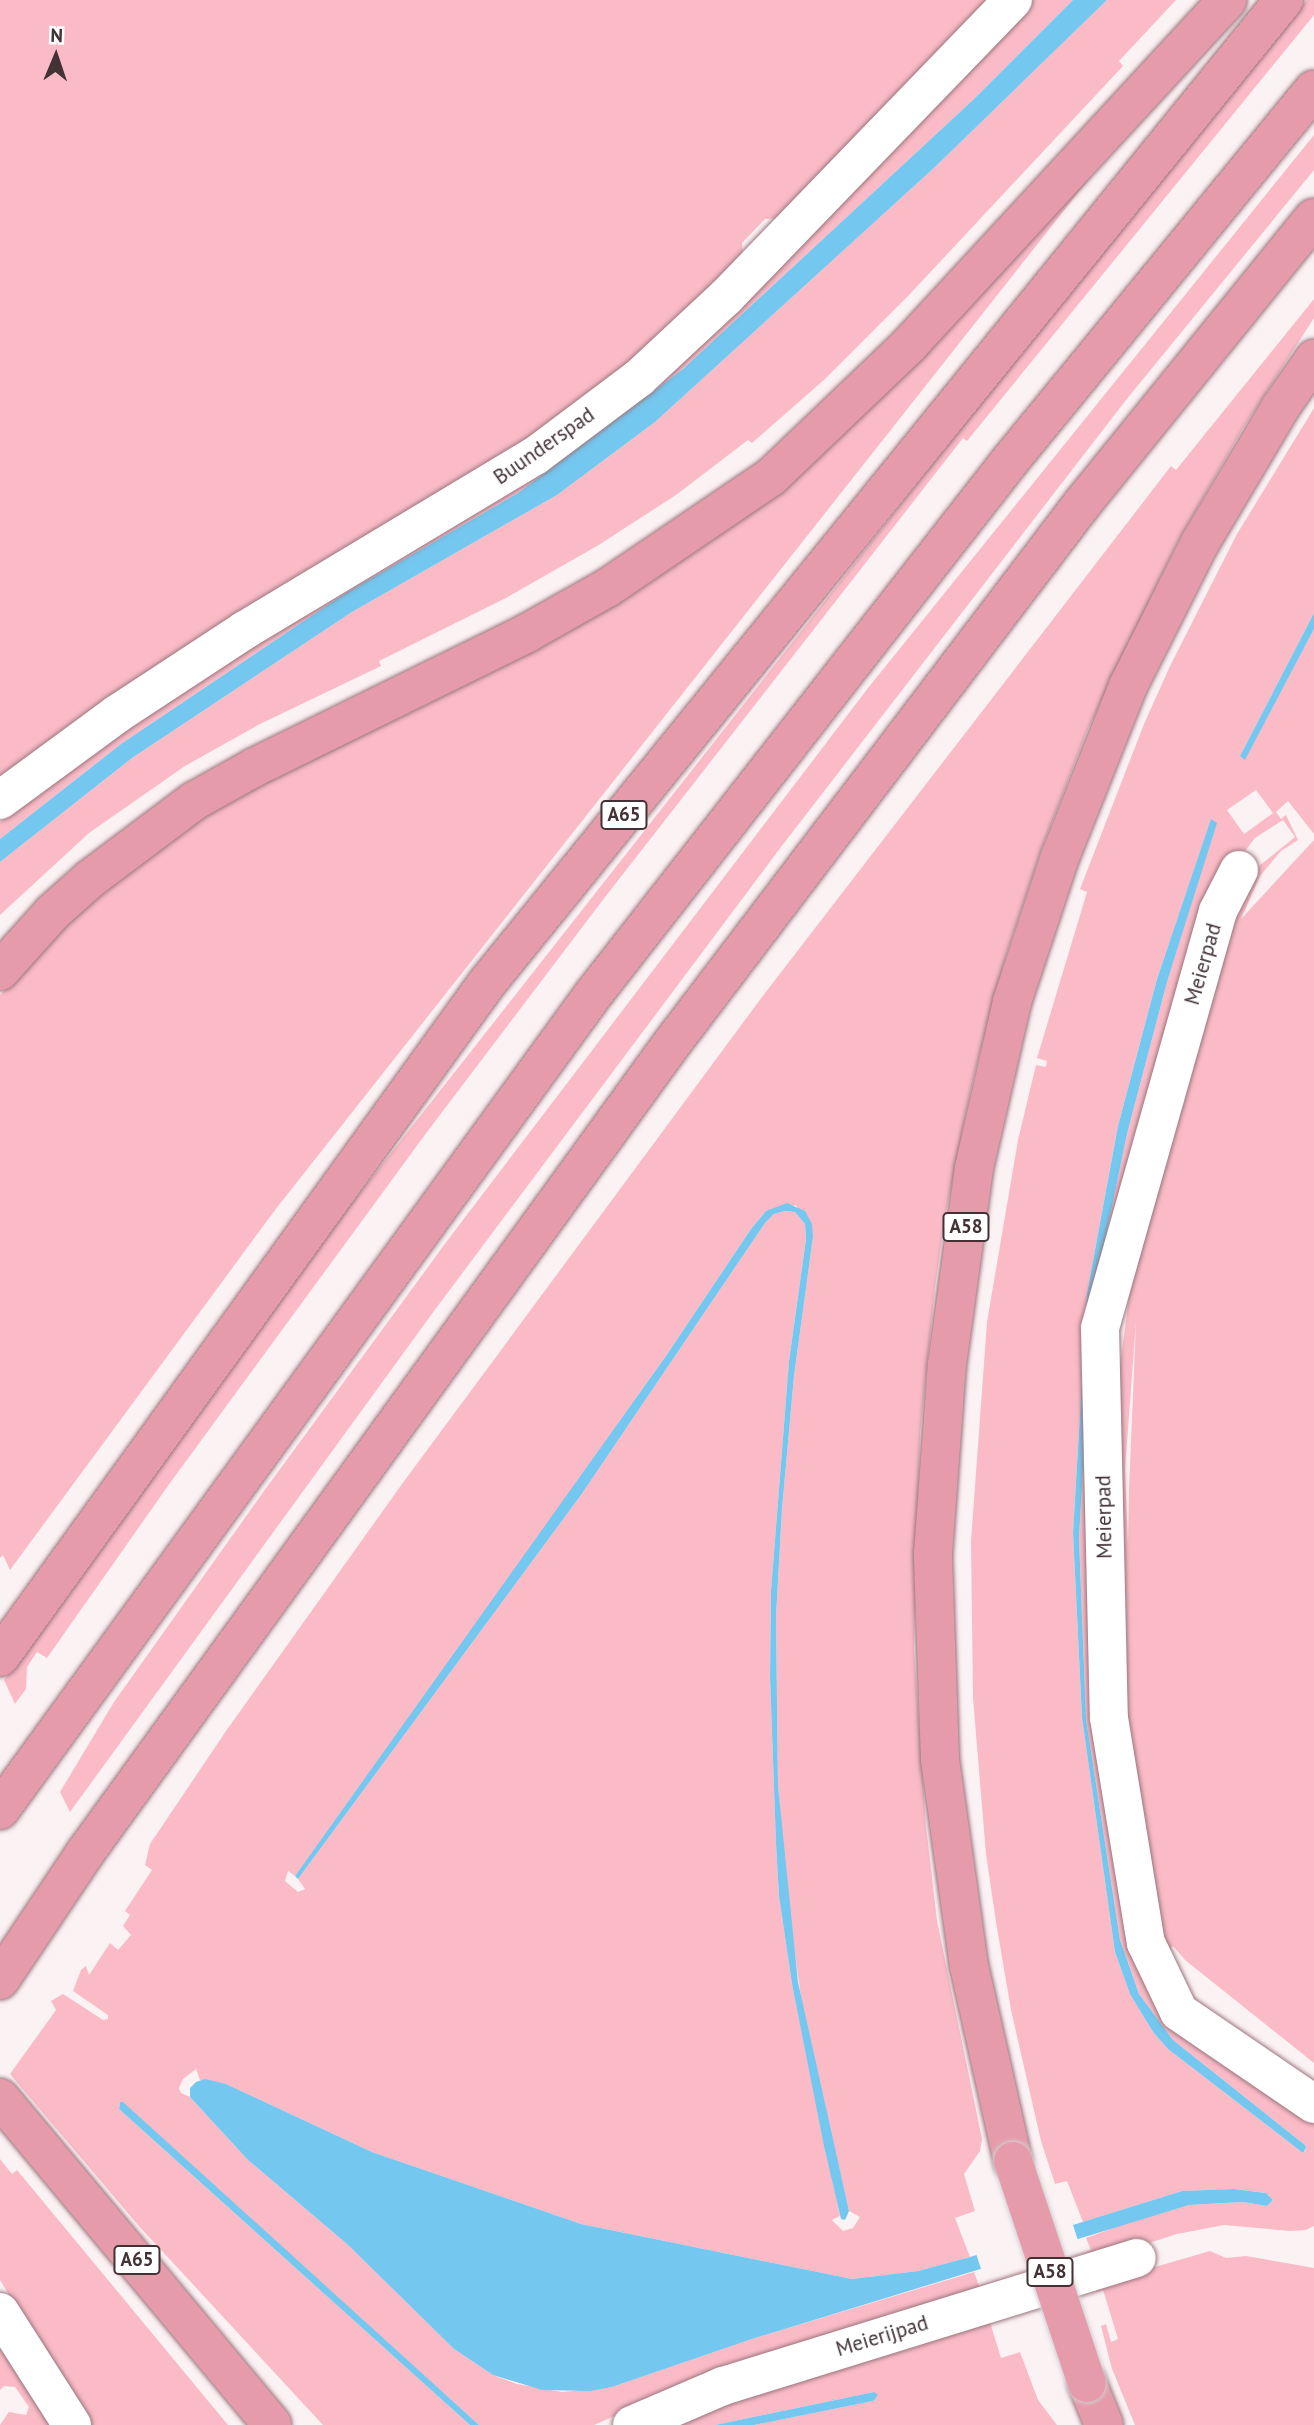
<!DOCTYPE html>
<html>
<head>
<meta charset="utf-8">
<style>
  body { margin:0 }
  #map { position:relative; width:1314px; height:2425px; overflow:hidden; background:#fbf2f4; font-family:"PT Sans",sans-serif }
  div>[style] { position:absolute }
  .green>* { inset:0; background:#fabbc7 }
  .water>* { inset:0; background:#74c7ef }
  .pier>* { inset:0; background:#fbf2f4; transform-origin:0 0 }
  .roads { filter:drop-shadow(0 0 2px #9a757c) drop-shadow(0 0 2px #9a757c) }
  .street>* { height:38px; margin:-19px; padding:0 19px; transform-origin:19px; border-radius:19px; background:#fff }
  .highway>* { height:38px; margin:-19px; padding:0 19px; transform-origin:19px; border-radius:19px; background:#e69bab }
  .bridges { filter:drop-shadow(0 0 2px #d2cecf) drop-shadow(0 0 2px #d2cecf) }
  .highway-bridge>* { height:38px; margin:-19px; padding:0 19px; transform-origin:19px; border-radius:19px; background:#e69bab }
  span { translate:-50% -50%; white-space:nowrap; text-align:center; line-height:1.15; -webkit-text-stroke:5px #fff; paint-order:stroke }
  .shield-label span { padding:2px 5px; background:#fff; border:2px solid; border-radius:5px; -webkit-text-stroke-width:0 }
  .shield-label { font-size:19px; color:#423235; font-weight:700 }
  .street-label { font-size:21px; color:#423235 }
  .north { position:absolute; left:21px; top:21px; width:70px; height:70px; -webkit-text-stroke:5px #fff; paint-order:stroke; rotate:2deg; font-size:19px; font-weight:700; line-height:28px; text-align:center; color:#423235 }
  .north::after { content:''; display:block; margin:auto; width:24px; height:32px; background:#423235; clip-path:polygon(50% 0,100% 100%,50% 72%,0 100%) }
</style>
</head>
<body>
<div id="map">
  <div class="green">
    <i style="clip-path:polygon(0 0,993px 0,786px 218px,765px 219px,742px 243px,743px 261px,625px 374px,0 789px)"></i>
    <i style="clip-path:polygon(1029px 0,1073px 0,974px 99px,683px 369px,518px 493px,341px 596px,121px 744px,0 839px,0 822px,112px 735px,459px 515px)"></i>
    <i style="clip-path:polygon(1107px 0,1176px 0,1119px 61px,1123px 66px,909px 295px,825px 379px,752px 443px,748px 440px,676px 495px,597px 546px,506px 598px,379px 661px,381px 666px,260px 724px,185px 766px,89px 833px,0 915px,0 862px,132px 758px,352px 612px,557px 495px,655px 422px,935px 167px)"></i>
    <i style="clip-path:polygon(1307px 0,1314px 0,1314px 15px,967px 441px,963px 438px,602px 901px,427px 1132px,170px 1483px,47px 1658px,37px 1652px,27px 1667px,26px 1689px,15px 1704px,4px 1680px,329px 1232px,1012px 363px)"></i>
    <i style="clip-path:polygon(1314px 135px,1314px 170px,1126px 400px,781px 847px,434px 1311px,70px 1812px,60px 1792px,114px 1702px,264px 1491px,450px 1237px,868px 688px)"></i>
    <i style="clip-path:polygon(1092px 175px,275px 1210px,10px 1570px,3px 1555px,0 1558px,0 995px,80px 910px,194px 822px,232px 800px,575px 626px)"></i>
    <i style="clip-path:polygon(evenodd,1314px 299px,1314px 318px,1242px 430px,1177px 543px,1088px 729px,1042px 847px,1006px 955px,973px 1079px,945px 1218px,935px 1287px,920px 1434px,914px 1648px,926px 1826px,937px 1921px,982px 2139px,980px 2151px,964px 2174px,975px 2211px,955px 2218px,970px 2257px,918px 2271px,852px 2279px,581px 2224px,372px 2152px,226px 2084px,200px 2080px,196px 2069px,183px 2079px,179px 2088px,181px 2093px,190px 2097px,248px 2160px,347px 2244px,454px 2349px,493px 2375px,517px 2384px,562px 2392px,612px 2387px,752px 2339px,974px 2272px,979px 2286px,983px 2285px,987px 2294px,624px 2412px,594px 2425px,479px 2425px,120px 2102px,119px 2109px,470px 2425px,323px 2425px,138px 2225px,10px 2074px,56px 2010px,51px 2001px,63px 1994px,103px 2020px,108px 2019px,108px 2015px,73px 1991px,81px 1970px,86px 1966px,89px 1975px,110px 1943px,118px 1950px,131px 1935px,123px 1926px,130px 1915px,125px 1911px,152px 1870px,145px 1865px,150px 1844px,226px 1731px,402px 1484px,762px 997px,1171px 466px,1176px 470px,1314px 299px,796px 1205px,813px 1237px,794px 1376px,782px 1509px,776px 1617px,778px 1786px,788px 1904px,804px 2018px,849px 2211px,860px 2217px,853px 2228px,843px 2231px,832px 2220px,840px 2216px,792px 1984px,779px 1896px,776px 1844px,770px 1676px,771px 1591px,789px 1361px,806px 1239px,805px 1224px,795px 1212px,785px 1211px,774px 1214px,765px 1223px,581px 1495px,298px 1879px,305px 1889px,298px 1892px,285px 1881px,288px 1871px,295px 1876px,505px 1583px,666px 1356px,751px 1229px,766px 1211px,796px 1205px)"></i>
    <i style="clip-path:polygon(evenodd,1314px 408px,1314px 613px,1240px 756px,1245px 759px,1314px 629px,1314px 834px,1288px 801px,1276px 812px,1281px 819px,1286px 815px,1298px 840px,1281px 851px,1260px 876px,1241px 919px,1314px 840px,1314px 2063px,1185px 1960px,1173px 1946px,1163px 1957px,1159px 1954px,1143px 1881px,1123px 1746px,1114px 1582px,1113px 1477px,1119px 1374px,1132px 1273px,1142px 1224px,1184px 1066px,1239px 898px,1259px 866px,1295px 837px,1283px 820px,1255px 838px,1225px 877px,1155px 1086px,1127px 1195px,1107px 1294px,1096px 1397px,1092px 1500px,1094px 1603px,1103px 1754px,1134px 1948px,1145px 1976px,1164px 2001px,1314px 2122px,1314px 2226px,1306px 2230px,1290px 2231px,1224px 2225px,1177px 2234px,1086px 2263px,1083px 2254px,1091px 2250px,1086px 2238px,1133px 2221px,1189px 2205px,1243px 2202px,1267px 2206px,1273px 2200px,1266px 2193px,1234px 2189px,1182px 2191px,1083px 2222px,1067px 2181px,1055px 2184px,1041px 2141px,1011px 2010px,996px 1922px,986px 1854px,973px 1698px,971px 1541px,987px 1322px,1018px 1140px,1036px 1065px,1046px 1067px,1047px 1061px,1037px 1058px,1087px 892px,1080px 889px,1144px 724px,1170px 666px,1237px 534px,1314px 408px,1256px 790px,1273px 813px,1244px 834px,1227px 810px,1256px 790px,1314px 408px,1211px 820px,1216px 824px,1167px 982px,1127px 1134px,1093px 1298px,1079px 1538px,1086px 1719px,1120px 1940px,1139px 1994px,1173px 2040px,1305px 2145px,1306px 2149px,1303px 2153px,1168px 2049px,1153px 2032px,1130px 1994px,1115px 1952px,1082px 1718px,1073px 1533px,1087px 1293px,1118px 1126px,1157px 979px,1211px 820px,1314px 408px,1136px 1322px,1129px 1489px,1128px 1546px,1125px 1469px,1136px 1322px)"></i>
    <i style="clip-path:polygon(0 2159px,12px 2174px,17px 2170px,228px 2425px,88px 2425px,0 2280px)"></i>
    <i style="clip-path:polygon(1210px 2251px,1226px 2258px,1246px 2256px,1314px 2268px,1314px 2425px,1135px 2425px,1112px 2369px,1101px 2326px,1106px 2324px,1111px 2342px,1118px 2339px,1108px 2306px,1103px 2290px,1096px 2292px,1093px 2285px)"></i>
    <i style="clip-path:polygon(989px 2319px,1001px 2358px,1020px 2352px,1038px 2400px,1057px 2425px,754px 2425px,873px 2401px,874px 2392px,715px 2425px,660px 2425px)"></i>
    <i style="clip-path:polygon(0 2325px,62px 2425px,0 2425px,9px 2412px,26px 2415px,29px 2407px,15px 2387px,4px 2386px,0 2390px)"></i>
  </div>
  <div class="water">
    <i style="clip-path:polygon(1073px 0,1107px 0,935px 167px,655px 422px,557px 495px,352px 612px,132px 758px,0 862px,0 839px,121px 744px,341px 596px,518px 493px,683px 369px,974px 99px)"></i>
    <i style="clip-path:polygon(1314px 613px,1314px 629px,1245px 760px,1240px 756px)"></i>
    <i style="clip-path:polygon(1211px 819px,1217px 823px,1167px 982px,1127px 1134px,1093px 1298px,1079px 1538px,1086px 1719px,1120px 1940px,1139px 1994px,1173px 2040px,1305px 2145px,1306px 2148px,1303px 2153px,1168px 2049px,1153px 2032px,1130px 1994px,1115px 1952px,1082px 1718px,1073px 1533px,1087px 1293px,1118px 1126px,1157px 979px)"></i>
    <i style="clip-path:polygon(787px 1203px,805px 1211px,812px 1224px,813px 1237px,794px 1376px,782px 1509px,776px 1617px,778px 1786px,798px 1982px,849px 2211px,845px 2220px,841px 2219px,824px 2146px,792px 1984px,779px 1896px,776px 1844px,770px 1676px,771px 1591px,789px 1361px,806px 1239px,805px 1224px,795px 1212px,785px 1211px,774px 1214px,765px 1223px,581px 1495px,298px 1879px,295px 1876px,666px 1356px,751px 1229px,766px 1211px)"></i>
    <i style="clip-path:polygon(205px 2079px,226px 2084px,372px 2152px,581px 2224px,852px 2279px,918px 2271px,970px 2257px,1182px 2191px,1234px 2189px,1266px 2193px,1273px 2200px,1267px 2206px,1243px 2202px,1189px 2205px,752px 2339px,612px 2387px,590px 2391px,542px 2390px,493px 2375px,454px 2349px,347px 2244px,248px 2160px,190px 2097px,190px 2088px,196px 2082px)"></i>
    <i style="clip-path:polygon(120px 2102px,123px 2102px,479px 2425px,470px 2425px,119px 2109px)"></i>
    <i style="clip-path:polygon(874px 2392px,878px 2395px,873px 2401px,754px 2425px,715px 2425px)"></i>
  </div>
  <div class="pier">
    <i style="left:1072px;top:2222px;width:23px;height:101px;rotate:72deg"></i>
  </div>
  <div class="roads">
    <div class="street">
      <i style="left:0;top:800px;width:145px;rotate:-36.3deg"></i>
      <i style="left:117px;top:714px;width:153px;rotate:-33.3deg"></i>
      <i style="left:245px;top:630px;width:338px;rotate:-31deg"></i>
      <i style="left:535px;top:456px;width:130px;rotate:-36.9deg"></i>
      <i style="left:639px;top:378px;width:119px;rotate:-43deg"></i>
      <i style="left:726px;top:297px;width:413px;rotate:-46deg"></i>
      <i style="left:1239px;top:870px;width:46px;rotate:117.1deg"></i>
      <i style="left:1218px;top:911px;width:433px;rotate:105.8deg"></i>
      <i style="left:1100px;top:1328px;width:390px;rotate:88.7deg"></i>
      <i style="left:1109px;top:1718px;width:228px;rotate:80.7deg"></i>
      <i style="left:1146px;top:1943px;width:76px;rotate:64.4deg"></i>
      <i style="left:1179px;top:2012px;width:163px;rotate:34.3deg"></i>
      <i style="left:0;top:2312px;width:134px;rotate:57.5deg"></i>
      <i style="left:632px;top:2425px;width:99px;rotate:-23.2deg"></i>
      <i style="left:723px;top:2386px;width:433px;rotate:-17.2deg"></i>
    </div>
    <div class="highway">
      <i style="left:0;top:971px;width:79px;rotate:-48.1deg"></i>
      <i style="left:53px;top:912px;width:50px;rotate:-41.7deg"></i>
      <i style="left:90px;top:879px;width:130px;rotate:-36.9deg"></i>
      <i style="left:194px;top:801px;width:70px;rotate:-29.1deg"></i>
      <i style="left:255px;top:767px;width:303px;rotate:-26.2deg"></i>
      <i style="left:527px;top:633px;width:92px;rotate:-29.4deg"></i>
      <i style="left:607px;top:588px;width:198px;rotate:-34.1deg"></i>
      <i style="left:771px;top:477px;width:192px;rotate:-43.7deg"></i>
      <i style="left:910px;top:344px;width:468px;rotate:-47.3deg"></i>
      <i style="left:0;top:1657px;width:832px;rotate:-54.15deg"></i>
      <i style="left:487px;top:983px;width:1266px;rotate:-50.97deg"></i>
      <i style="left:0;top:1810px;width:1007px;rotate:-53.97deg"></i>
      <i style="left:592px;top:996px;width:678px;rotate:-52.01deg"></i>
      <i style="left:1009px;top:462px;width:481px;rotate:-50.7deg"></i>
      <i style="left:0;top:1980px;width:153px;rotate:-56.2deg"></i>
      <i style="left:85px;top:1853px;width:1002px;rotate:-54.06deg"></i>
      <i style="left:673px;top:1042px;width:676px;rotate:-52.76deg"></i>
      <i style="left:1082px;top:504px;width:368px;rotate:-51deg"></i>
      <i style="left:0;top:2098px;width:425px;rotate:50.2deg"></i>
      <i style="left:1013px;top:2161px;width:200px;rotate:-102.7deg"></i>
      <i style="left:969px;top:1966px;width:209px;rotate:-98deg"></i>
      <i style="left:940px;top:1759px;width:205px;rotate:-92deg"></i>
      <i style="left:933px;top:1554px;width:190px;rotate:-85.8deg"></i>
      <i style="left:947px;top:1365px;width:199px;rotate:-82.2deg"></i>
      <i style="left:974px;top:1168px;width:170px;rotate:-77.1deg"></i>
      <i style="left:1012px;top:1002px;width:153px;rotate:-71.7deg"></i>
      <i style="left:1060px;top:857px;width:184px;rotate:-68.3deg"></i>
      <i style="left:1128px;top:686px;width:160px;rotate:-63.3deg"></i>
      <i style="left:1200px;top:543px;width:157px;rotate:-59.3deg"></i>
      <i style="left:1280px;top:408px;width:60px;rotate:-55.2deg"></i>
      <i style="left:1087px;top:2383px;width:45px;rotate:68deg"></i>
    </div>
  </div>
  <div class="bridges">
    <div class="highway-bridge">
      <i style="left:1013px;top:2161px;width:234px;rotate:71.6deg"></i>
    </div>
  </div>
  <div class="shield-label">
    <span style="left:624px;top:815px">A65</span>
    <span style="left:966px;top:1227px">A58</span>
    <span style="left:137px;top:2260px">A65</span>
    <span style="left:1050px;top:2272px">A58</span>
  </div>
  <div class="street-label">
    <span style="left:544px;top:446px;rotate:-35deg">Buunderspad</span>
    <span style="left:1203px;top:964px;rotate:-74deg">Meierpad</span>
    <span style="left:1104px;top:1517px;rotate:-91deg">Meierpad</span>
    <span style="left:882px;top:2336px;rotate:-17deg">Meierijpad</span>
  </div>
  <div class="north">N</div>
</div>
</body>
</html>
